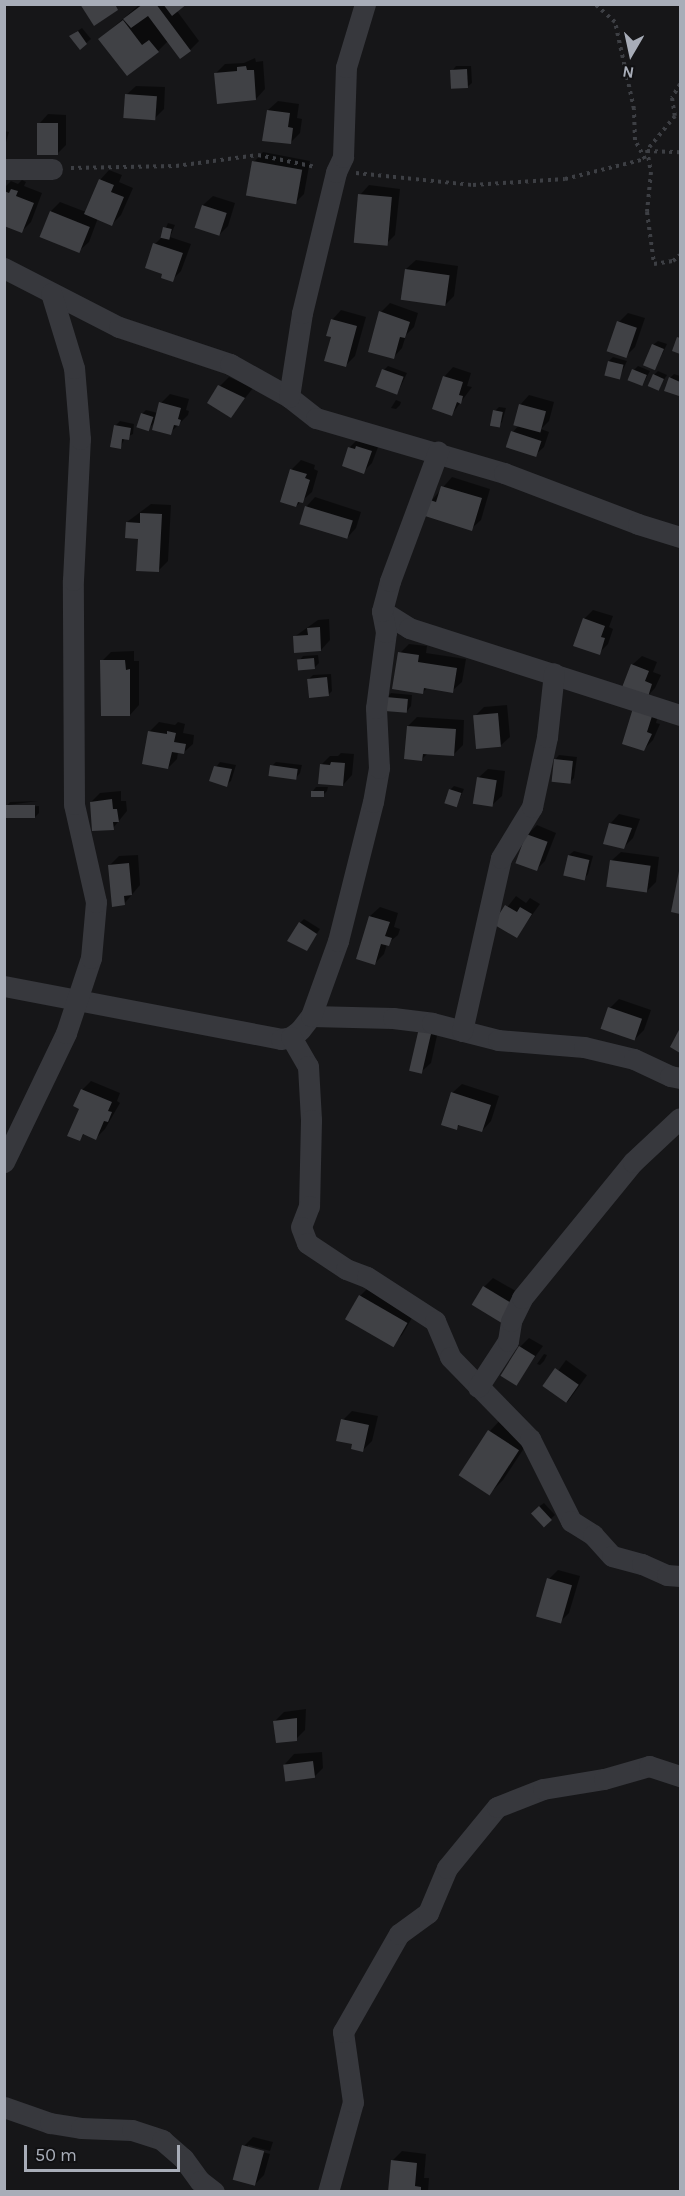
<!DOCTYPE html>
<html>
<head>
<meta charset="utf-8">
<style>
  body { margin:0 }
  #map { position:relative; width:685px; height:2196px; overflow:hidden; background:#161618; font-family:Karla,sans-serif }
  div>[style] { position:absolute }
  .shadow>* { inset:0; background:#0007; transform-origin:0 0 }
  .building>* { inset:0; background:#404145; transform-origin:0 0 }
  .path>* { height:4px; margin-top:-2px; transform-origin:0; background:repeating-linear-gradient(90deg,#3d3f44 0 3px,transparent 0 7.5px) }
  .street>* { height:21px; margin:-10.5px; padding:0 10.5px; transform-origin:10.5px; border-radius:10.5px; background:#37383d }
  span { translate:-50% -50%; white-space:nowrap; text-align:center; line-height:1.15; -webkit-text-stroke:6px #111113; paint-order:stroke }
  .frame { position:absolute; inset:0; border:6px solid #a8adb8; pointer-events:none }
  .north { position:absolute; left:601px; top:24px; width:60px; height:60px; -webkit-text-stroke:4px #111113; paint-order:stroke; rotate:189deg; font-size:16px; font-weight:700; line-height:24px; text-align:center; color:#a8adb8 }
  .north::after { content:''; display:block; margin:auto; width:21px; height:27px; background:#a8adb8; clip-path:polygon(50% 0,100% 100%,50% 72%,0 100%) }
  .scale { position:absolute; left:24px; top:2145px; width:156px; height:27px; box-sizing:border-box; border:3px solid #a8adb8; border-top:0; padding-left:8px; font-size:18px; line-height:21px; white-space:nowrap; color:#a8adb8; -webkit-text-stroke:4px #111113; paint-order:stroke }
</style>
</head>
<body>
<div id="map">
  <div class="shadow">
    <i style="clip-path:polygon(140px 4px,185px 4px,177px 11px,199px 41px,190px 50px,168px 41px,158px 51px,100px 39px)"></i>
    <i style="clip-path:polygon(82px 28px,91px 39px,80px 48px,76px 32px)"></i>
    <i style="clip-path:polygon(255px 58px,256px 62px,263px 61px,265px 89px,256px 99px,215px 74px,225px 64px,244px 63px)"></i>
    <i style="clip-path:polygon(456px 66px,471px 66px,472px 83px,467px 87px,452px 71px)"></i>
    <i style="clip-path:polygon(136px 86px,165px 87px,164px 109px,155px 118px,126px 95px)"></i>
    <i style="clip-path:polygon(278px 101px,299px 104px,297px 118px,302px 119px,300px 133px,290px 143px,268px 110px)"></i>
    <i style="clip-path:polygon(48px 114px,66px 115px,66px 145px,57px 154px,39px 124px)"></i>
    <i style="clip-path:polygon(4px 131px,9px 132px,4px 149px)"></i>
    <i style="clip-path:polygon(263px 152px,310px 161px,304px 194px,295px 203px,254px 162px)"></i>
    <i style="clip-path:polygon(109px 170px,122px 175px,119px 182px,133px 188px,121px 215px,112px 224px,98px 218px,89px 242px,79px 251px,41px 236px,51px 211px,60px 202px,86px 212px,100px 180px)"></i>
    <i style="clip-path:polygon(22px 180px,26px 182px,24px 186px,42px 193px,31px 222px,22px 231px,4px 224px,4px 188px,11px 181px,18px 184px)"></i>
    <i style="clip-path:polygon(369px 185px,400px 189px,395px 235px,386px 244px,360px 195px)"></i>
    <i style="clip-path:polygon(213px 196px,235px 203px,228px 226px,219px 235px,196px 227px,203px 205px)"></i>
    <i style="clip-path:polygon(168px 223px,175px 225px,170px 237px,191px 244px,181px 271px,172px 280px,155px 244px,162px 237px)"></i>
    <i style="clip-path:polygon(416px 260px,458px 266px,454px 296px,444px 306px,406px 269px)"></i>
    <i style="clip-path:polygon(390px 303px,418px 313px,414px 327px,406px 335px,402px 348px,393px 358px,381px 312px)"></i>
    <i style="clip-path:polygon(341px 310px,366px 317px,355px 356px,346px 365px,333px 336px,332px 320px)"></i>
    <i style="clip-path:polygon(628px 313px,645px 318px,635px 347px,626px 356px,619px 322px)"></i>
    <i style="clip-path:polygon(658px 341px,667px 344px,655px 369px,653px 345px)"></i>
    <i style="clip-path:polygon(613px 357px,627px 361px,619px 378px,609px 361px)"></i>
    <i style="clip-path:polygon(388px 366px,407px 373px,398px 392px,384px 370px)"></i>
    <i style="clip-path:polygon(638px 366px,650px 371px,643px 384px,634px 370px)"></i>
    <i style="clip-path:polygon(453px 367px,471px 373px,467px 386px,472px 387px,452px 414px,444px 377px)"></i>
    <i style="clip-path:polygon(658px 371px,667px 375px,658px 389px,654px 375px)"></i>
    <i style="clip-path:polygon(674px 374px,680px 376px,679px 394px,670px 378px)"></i>
    <i style="clip-path:polygon(229px 377px,253px 388px,231px 416px,220px 386px)"></i>
    <i style="clip-path:polygon(170px 394px,189px 399px,186px 410px,189px 411px,188px 415px,171px 432px,155px 422px,149px 428px,142px 414px,146px 410px,158px 413px,161px 403px)"></i>
    <i style="clip-path:polygon(529px 395px,554px 402px,549px 421px,541px 429px,549px 432px,544px 447px,534px 456px,513px 432px,519px 425px,520px 405px)"></i>
    <i style="clip-path:polygon(396px 400px,401px 402px,400px 405px,396px 409px,391px 408px)"></i>
    <i style="clip-path:polygon(499px 407px,506px 408px,502px 422px,498px 427px,495px 411px)"></i>
    <i style="clip-path:polygon(120px 421px,134px 424px,133px 434px,125px 438px,120px 448px,115px 426px)"></i>
    <i style="clip-path:polygon(359px 438px,380px 442px,372px 463px,363px 472px,350px 447px)"></i>
    <i style="clip-path:polygon(301px 460px,315px 465px,314px 469px,318px 471px,312px 492px,296px 506px,291px 470px)"></i>
    <i style="clip-path:polygon(452px 477px,490px 489px,481px 520px,471px 529px,431px 501px)"></i>
    <i style="clip-path:polygon(315px 497px,361px 512px,356px 528px,347px 538px,306px 507px)"></i>
    <i style="clip-path:polygon(151px 504px,171px 505px,168px 561px,158px 571px,140px 537px,127px 522px)"></i>
    <i style="clip-path:polygon(593px 610px,613px 616px,609px 627px,613px 629px,608px 644px,599px 653px,584px 619px)"></i>
    <i style="clip-path:polygon(329px 619px,330px 640px,321px 650px,294px 637px,318px 620px)"></i>
    <i style="clip-path:polygon(409px 644px,427px 646px,426px 653px,466px 659px,462px 682px,452px 691px,428px 687px,423px 692px,400px 653px)"></i>
    <i style="clip-path:polygon(134px 651px,134px 661px,139px 661px,139px 705px,130px 715px,102px 661px,111px 652px)"></i>
    <i style="clip-path:polygon(318px 655px,319px 663px,314px 668px,299px 661px,303px 656px)"></i>
    <i style="clip-path:polygon(642px 656px,657px 662px,653px 672px,661px 675px,655px 688px,645px 699px,661px 704px,656px 723px,660px 724px,653px 740px,644px 749px,635px 708px,632px 665px)"></i>
    <i style="clip-path:polygon(331px 674px,332px 691px,328px 695px,308px 680px,313px 675px)"></i>
    <i style="clip-path:polygon(391px 693px,412px 695px,411px 706px,407px 711px,387px 698px)"></i>
    <i style="clip-path:polygon(507px 705px,510px 737px,500px 746px,475px 716px,484px 707px)"></i>
    <i style="clip-path:polygon(417px 717px,464px 720px,463px 745px,453px 755px,428px 753px,422px 759px,408px 726px)"></i>
    <i style="clip-path:polygon(159px 722px,175px 725px,178px 722px,185px 724px,183px 733px,194px 735px,193px 744px,183px 753px,178px 752px,177px 759px,168px 768px,150px 731px)"></i>
    <i style="clip-path:polygon(341px 753px,354px 754px,352px 775px,343px 785px,321px 765px,330px 756px,338px 756px)"></i>
    <i style="clip-path:polygon(559px 755px,577px 757px,574px 778px,570px 782px,555px 760px)"></i>
    <i style="clip-path:polygon(220px 762px,236px 765px,231px 781px,226px 785px,216px 767px)"></i>
    <i style="clip-path:polygon(276px 762px,302px 765px,300px 773px,296px 778px,272px 766px)"></i>
    <i style="clip-path:polygon(488px 769px,505px 771px,502px 796px,492px 805px,478px 778px)"></i>
    <i style="clip-path:polygon(454px 786px,464px 789px,457px 805px,450px 790px)"></i>
    <i style="clip-path:polygon(316px 787px,328px 787px,327px 791px,323px 795px,312px 792px)"></i>
    <i style="clip-path:polygon(121px 791px,121px 801px,126px 801px,127px 811px,113px 828px,91px 802px,100px 793px)"></i>
    <i style="clip-path:polygon(38px 801px,8px 805px,8px 808px,39px 806px,39px 813px,35px 817px,6px 807px,10px 802px)"></i>
    <i style="clip-path:polygon(619px 814px,640px 819px,633px 838px,624px 847px,610px 824px)"></i>
    <i style="clip-path:polygon(537px 825px,556px 833px,545px 861px,536px 870px,517px 862px,528px 834px)"></i>
    <i style="clip-path:polygon(574px 851px,593px 856px,588px 874px,584px 879px,565px 874px,569px 855px)"></i>
    <i style="clip-path:polygon(621px 852px,659px 857px,656px 882px,647px 891px,611px 861px)"></i>
    <i style="clip-path:polygon(138px 855px,140px 885px,124px 904px,109px 866px,119px 856px)"></i>
    <i style="clip-path:polygon(680px 873px,680px 912px,673px 911px)"></i>
    <i style="clip-path:polygon(516px 896px,526px 903px,530px 898px,540px 904px,517px 936px,495px 923px)"></i>
    <i style="clip-path:polygon(380px 907px,398px 913px,394px 927px,400px 929px,398px 935px,387px 944px,384px 954px,375px 963px,358px 958px,370px 916px)"></i>
    <i style="clip-path:polygon(304px 919px,320px 929px,306px 949px,300px 923px)"></i>
    <i style="clip-path:polygon(619px 999px,651px 1010px,644px 1030px,635px 1039px,610px 1008px)"></i>
    <i style="clip-path:polygon(440px 1022px,431px 1063px,421px 1072px,420px 1029px)"></i>
    <i style="clip-path:polygon(91px 1081px,120px 1093px,117px 1101px,120px 1103px,105px 1129px,96px 1138px,85px 1133px,80px 1139px,82px 1090px)"></i>
    <i style="clip-path:polygon(462px 1084px,499px 1096px,491px 1121px,482px 1131px,461px 1124px,456px 1128px,452px 1093px)"></i>
    <i style="clip-path:polygon(493px 1278px,521px 1294px,501px 1321px,484px 1287px)"></i>
    <i style="clip-path:polygon(369px 1287px,415px 1313px,402px 1335px,393px 1344px,360px 1296px)"></i>
    <i style="clip-path:polygon(529px 1338px,543px 1346px,516px 1383px,520px 1347px)"></i>
    <i style="clip-path:polygon(544px 1354px,547px 1355px,544px 1361px,540px 1365px,537px 1364px)"></i>
    <i style="left:566px;top:1360px;width:26px;height:33px;rotate:36deg"></i>
    <i style="clip-path:polygon(352px 1411px,378px 1416px,372px 1441px,363px 1450px,354px 1443px,343px 1420px)"></i>
    <i style="clip-path:polygon(503px 1417px,532px 1436px,503px 1480px,489px 1494px,490px 1431px)"></i>
    <i style="clip-path:polygon(544px 1503px,555px 1515px,544px 1525px,537px 1508px)"></i>
    <i style="clip-path:polygon(558px 1570px,580px 1576px,569px 1613px,560px 1622px,549px 1579px)"></i>
    <i style="clip-path:polygon(306px 1709px,305px 1730px,296px 1739px,275px 1721px,284px 1712px)"></i>
    <i style="clip-path:polygon(322px 1752px,323px 1768px,314px 1777px,285px 1764px,294px 1754px)"></i>
    <i style="clip-path:polygon(253px 2137px,273px 2142px,270px 2151px,248px 2145px,248px 2148px,270px 2154px,264px 2175px,255px 2184px,244px 2146px)"></i>
    <i style="clip-path:polygon(402px 2151px,426px 2154px,424px 2178px,429px 2178px,428px 2192px,390px 2192px,392px 2161px)"></i>
  </div>
  <div class="building">
    <i style="clip-path:polygon(80px 4px,115px 4px,118px 10px,94px 26px)"></i>
    <i style="clip-path:polygon(143px 4px,156px 4px,191px 51px,180px 59px,148px 16px,131px 28px,123px 19px)"></i>
    <i style="clip-path:polygon(163px 4px,187px 4px,172px 16px)"></i>
    <i style="clip-path:polygon(123px 20px,142px 45px,149px 40px,159px 52px,127px 76px,98px 39px)"></i>
    <i style="clip-path:polygon(78px 31px,87px 44px,80px 50px,69px 36px)"></i>
    <i style="clip-path:polygon(246px 66px,247px 70px,254px 70px,256px 100px,217px 104px,214px 73px,237px 71px,237px 67px)"></i>
    <i style="left:467px;top:69px;width:19px;height:17px;rotate:87deg"></i>
    <i style="left:125px;top:94px;width:32px;height:24px;rotate:4deg"></i>
    <i style="clip-path:polygon(267px 110px,290px 113px,288px 127px,293px 128px,291px 144px,262px 141px)"></i>
    <i style="left:37px;top:123px;width:21px;height:32px"></i>
    <i style="left:252px;top:161px;width:51px;height:35px;rotate:10deg"></i>
    <i style="clip-path:polygon(99px 179px,114px 185px,111px 192px,124px 197px,112px 226px,84px 214px)"></i>
    <i style="clip-path:polygon(11px 189px,18px 191px,16px 196px,34px 203px,22px 233px,4px 226px,4px 191px,9px 193px)"></i>
    <i style="left:358px;top:194px;width:34px;height:49px;rotate:5deg"></i>
    <i style="left:202px;top:205px;width:26px;height:24px;rotate:18deg"></i>
    <i style="left:50px;top:211px;width:43px;height:28px;rotate:22deg"></i>
    <i style="left:163px;top:227px;width:9px;height:11px;rotate:13deg"></i>
    <i style="clip-path:polygon(153px 243px,183px 253px,173px 282px,161px 278px,162px 274px,145px 268px)"></i>
    <i style="left:405px;top:269px;width:45px;height:31px;rotate:8deg"></i>
    <i style="clip-path:polygon(379px 311px,410px 322px,405px 338px,400px 337px,394px 359px,368px 352px)"></i>
    <i style="clip-path:polygon(331px 319px,357px 326px,346px 367px,324px 361px,331px 337px,326px 336px)"></i>
    <i style="left:617px;top:321px;width:21px;height:32px;rotate:19deg"></i>
    <i style="clip-path:polygon(677px 337px,680px 338px,680px 354px,672px 351px)"></i>
    <i style="left:652px;top:344px;width:13px;height:23px;rotate:23deg"></i>
    <i style="left:608px;top:361px;width:16px;height:15px;rotate:14deg"></i>
    <i style="left:382px;top:369px;width:23px;height:19px;rotate:20deg"></i>
    <i style="left:632px;top:369px;width:16px;height:12px;rotate:22deg"></i>
    <i style="left:653px;top:374px;width:12px;height:13px;rotate:24deg"></i>
    <i style="clip-path:polygon(443px 376px,463px 382px,459px 395px,463px 396px,461px 404px,457px 402px,452px 416px,432px 409px)"></i>
    <i style="clip-path:polygon(669px 377px,680px 382px,679px 396px,664px 391px)"></i>
    <i style="clip-path:polygon(218px 385px,245px 398px,231px 418px,207px 403px)"></i>
    <i style="clip-path:polygon(159px 402px,181px 408px,178px 419px,181px 420px,179px 426px,174px 425px,171px 435px,152px 430px)"></i>
    <i style="left:519px;top:404px;width:28px;height:22px;rotate:15deg"></i>
    <i style="left:493px;top:410px;width:10px;height:16px;rotate:11deg"></i>
    <i style="left:141px;top:413px;width:13px;height:15px;rotate:18deg"></i>
    <i style="clip-path:polygon(114px 425px,131px 428px,129px 440px,122px 439px,121px 449px,110px 447px)"></i>
    <i style="left:511px;top:431px;width:32px;height:17px;rotate:18deg"></i>
    <i style="clip-path:polygon(356px 446px,372px 451px,364px 474px,342px 466px,348px 447px,355px 449px)"></i>
    <i style="clip-path:polygon(290px 469px,307px 474px,305px 478px,310px 480px,303px 503px,298px 502px,296px 507px,280px 502px)"></i>
    <i style="clip-path:polygon(441px 486px,482px 498px,472px 531px,425px 516px,430px 500px,436px 502px)"></i>
    <i style="left:305px;top:506px;width:50px;height:19px;rotate:17deg"></i>
    <i style="clip-path:polygon(140px 513px,162px 514px,159px 572px,136px 571px,138px 539px,125px 538px,126px 522px,140px 523px)"></i>
    <i style="clip-path:polygon(583px 618px,605px 626px,601px 637px,605px 638px,600px 655px,573px 646px)"></i>
    <i style="clip-path:polygon(320px 627px,321px 651px,294px 653px,293px 636px,308px 635px,307px 628px)"></i>
    <i style="clip-path:polygon(398px 652px,419px 655px,418px 662px,457px 668px,453px 693px,424px 688px,423px 694px,392px 689px)"></i>
    <i style="left:314px;top:658px;width:11px;height:17px;rotate:85deg"></i>
    <i style="clip-path:polygon(100px 660px,125px 660px,126px 670px,130px 669px,130px 716px,101px 716px)"></i>
    <i style="clip-path:polygon(631px 664px,649px 671px,645px 681px,652px 684px,647px 700px,621px 690px)"></i>
    <i style="left:327px;top:677px;width:19px;height:20px;rotate:84deg"></i>
    <i style="left:386px;top:697px;width:22px;height:14px;rotate:5deg"></i>
    <i style="clip-path:polygon(633px 708px,653px 713px,647px 732px,652px 734px,644px 751px,622px 744px)"></i>
    <i style="left:498px;top:713px;width:34px;height:25px;rotate:85deg"></i>
    <i style="clip-path:polygon(407px 726px,456px 729px,454px 756px,423px 754px,422px 761px,404px 759px)"></i>
    <i style="clip-path:polygon(148px 731px,167px 734px,167px 731px,176px 733px,174px 742px,186px 744px,184px 754px,172px 752px,168px 769px,142px 764px)"></i>
    <i style="left:554px;top:759px;width:19px;height:23px;rotate:6deg"></i>
    <i style="clip-path:polygon(331px 762px,345px 763px,343px 786px,318px 784px,320px 764px,330px 765px)"></i>
    <i style="left:270px;top:765px;width:28px;height:11px;rotate:8deg"></i>
    <i style="clip-path:polygon(214px 766px,232px 769px,227px 787px,209px 781px)"></i>
    <i style="left:477px;top:777px;width:20px;height:27px;rotate:9deg"></i>
    <i style="left:449px;top:789px;width:13px;height:15px;rotate:18deg"></i>
    <i style="left:311px;top:791px;width:13px;height:6px"></i>
    <i style="clip-path:polygon(112px 799px,113px 809px,117px 809px,119px 822px,113px 822px,114px 830px,92px 831px,90px 802px)"></i>
    <i style="left:35px;top:805px;width:13px;height:31px;rotate:90deg"></i>
    <i style="clip-path:polygon(609px 823px,632px 828px,624px 849px,603px 844px)"></i>
    <i style="left:526px;top:834px;width:23px;height:31px;rotate:20deg"></i>
    <i style="left:568px;top:855px;width:22px;height:21px;rotate:13deg"></i>
    <i style="left:610px;top:860px;width:41px;height:27px;rotate:8deg"></i>
    <i style="clip-path:polygon(129px 863px,132px 895px,124px 896px,125px 905px,112px 907px,108px 865px)"></i>
    <i style="clip-path:polygon(679px 871px,680px 871px,680px 914px,671px 912px)"></i>
    <i style="clip-path:polygon(505px 905px,517px 912px,520px 907px,532px 914px,517px 938px,493px 924px)"></i>
    <i style="clip-path:polygon(369px 916px,390px 922px,385px 936px,392px 938px,389px 946px,381px 944px,375px 965px,356px 959px)"></i>
    <i style="clip-path:polygon(299px 922px,317px 934px,307px 951px,287px 941px)"></i>
    <i style="left:608px;top:1007px;width:36px;height:23px;rotate:19deg"></i>
    <i style="left:419px;top:1028px;width:13px;height:44px;rotate:13deg"></i>
    <i style="clip-path:polygon(680px 1028px,680px 1053px,670px 1047px)"></i>
    <i style="clip-path:polygon(81px 1089px,112px 1102px,108px 1111px,112px 1112px,108px 1122px,104px 1121px,96px 1140px,83px 1134px,80px 1141px,67px 1136px,79px 1109px,73px 1106px)"></i>
    <i style="clip-path:polygon(451px 1092px,491px 1105px,482px 1132px,458px 1125px,457px 1130px,441px 1125px)"></i>
    <i style="left:483px;top:1286px;width:35px;height:22px;rotate:31deg"></i>
    <i style="left:359px;top:1295px;width:56px;height:28px;rotate:30deg"></i>
    <i style="left:519px;top:1346px;width:19px;height:35px;rotate:32deg"></i>
    <i style="left:555px;top:1368px;width:29px;height:22px;rotate:35deg"></i>
    <i style="clip-path:polygon(341px 1419px,369px 1425px,363px 1452px,351px 1449px,352px 1444px,336px 1441px)"></i>
    <i style="left:488px;top:1430px;width:37px;height:54px;rotate:33deg"></i>
    <i style="left:539px;top:1506px;width:19px;height:11px;rotate:47deg"></i>
    <i style="left:547px;top:1578px;width:26px;height:40px;rotate:16deg"></i>
    <i style="clip-path:polygon(297px 1718px,297px 1741px,276px 1743px,273px 1721px)"></i>
    <i style="left:313px;top:1761px;width:17px;height:30px;rotate:83deg"></i>
    <i style="left:242px;top:2145px;width:23px;height:36px;rotate:15deg"></i>
    <i style="clip-path:polygon(391px 2160px,417px 2163px,415px 2186px,421px 2187px,421px 2192px,388px 2192px)"></i>
  </div>
  <div class="path">
    <i style="left:680px;top:84px;width:16px;rotate:120deg"></i>
    <i style="left:672px;top:98px;width:18px;rotate:81deg"></i>
    <i style="left:675px;top:116px;width:44px;rotate:129.5deg"></i>
    <i style="left:647px;top:150px;width:22px;rotate:80deg"></i>
    <i style="left:651px;top:172px;width:40px;rotate:95.7deg"></i>
    <i style="left:647px;top:212px;width:52px;rotate:82.3deg"></i>
    <i style="left:654px;top:264px;width:19px;rotate:-9deg"></i>
    <i style="left:673px;top:261px;width:9px;rotate:-41deg"></i>
    <i style="left:647px;top:151px;width:33px;rotate:2deg"></i>
    <i style="left:71px;top:168px;width:105px;rotate:-1.1deg"></i>
    <i style="left:176px;top:166px;width:83px;rotate:-7.6deg"></i>
    <i style="left:258px;top:155px;width:59px;rotate:11.7deg"></i>
    <i style="left:356px;top:173px;width:118px;rotate:5.9deg"></i>
    <i style="left:473px;top:185px;width:92px;rotate:-3.7deg"></i>
    <i style="left:565px;top:179px;width:82px;rotate:-14deg"></i>
    <i style="left:645px;top:159px;width:21px;rotate:-118deg"></i>
    <i style="left:635px;top:140px;width:31px;rotate:-92deg"></i>
    <i style="left:634px;top:109px;width:89px;rotate:-102.3deg"></i>
    <i style="left:615px;top:22px;width:27px;rotate:-138deg"></i>
  </div>
  <div class="street">
    <i style="left:4px;top:169px;width:48px"></i>
    <i style="left:4px;top:268px;width:129px;rotate:27.2deg"></i>
    <i style="left:119px;top:327px;width:117px;rotate:18.4deg"></i>
    <i style="left:230px;top:364px;width:68px;rotate:29.2deg"></i>
    <i style="left:289px;top:397px;width:34px;rotate:38deg"></i>
    <i style="left:316px;top:418px;width:196px;rotate:16.3deg"></i>
    <i style="left:504px;top:473px;width:143px;rotate:20.8deg"></i>
    <i style="left:638px;top:524px;width:44px;rotate:17.2deg"></i>
    <i style="left:289px;top:397px;width:85px;rotate:-81.2deg"></i>
    <i style="left:302px;top:313px;width:145px;rotate:-76.4deg"></i>
    <i style="left:336px;top:172px;width:17px;rotate:-65deg"></i>
    <i style="left:343px;top:157px;width:90px;rotate:-88.1deg"></i>
    <i style="left:346px;top:67px;width:66px;rotate:-73.2deg"></i>
    <i style="left:382px;top:611px;width:32px;rotate:32deg"></i>
    <i style="left:409px;top:628px;width:285px;rotate:17.8deg"></i>
    <i style="left:4px;top:986px;width:282px;rotate:10.8deg"></i>
    <i style="left:281px;top:1039px;width:10px;rotate:-11deg"></i>
    <i style="left:291px;top:1037px;width:11px;rotate:-38deg"></i>
    <i style="left:300px;top:1030px;width:18px;rotate:-52deg"></i>
    <i style="left:311px;top:1016px;width:82px;rotate:1.4deg"></i>
    <i style="left:393px;top:1018px;width:39px;rotate:7deg"></i>
    <i style="left:432px;top:1023px;width:68px;rotate:14.4deg"></i>
    <i style="left:498px;top:1040px;width:86px;rotate:4.7deg"></i>
    <i style="left:584px;top:1047px;width:51px;rotate:13.5deg"></i>
    <i style="left:634px;top:1059px;width:40px;rotate:25deg"></i>
    <i style="left:670px;top:1076px;width:10px;rotate:11deg"></i>
    <i style="left:311px;top:1016px;width:80px;rotate:-70.2deg"></i>
    <i style="left:338px;top:941px;width:143px;rotate:-75.9deg"></i>
    <i style="left:373px;top:802px;width:35px;rotate:-80deg"></i>
    <i style="left:379px;top:768px;width:60px;rotate:-92.9deg"></i>
    <i style="left:376px;top:708px;width:77px;rotate:-82.5deg"></i>
    <i style="left:386px;top:632px;width:21px;rotate:-101deg"></i>
    <i style="left:382px;top:611px;width:31px;rotate:-75deg"></i>
    <i style="left:390px;top:581px;width:138px;rotate:-69.6deg"></i>
    <i style="left:462px;top:1031px;width:177px;rotate:-77.3deg"></i>
    <i style="left:501px;top:858px;width:60px;rotate:-58.7deg"></i>
    <i style="left:532px;top:807px;width:72px;rotate:-77.9deg"></i>
    <i style="left:547px;top:737px;width:64px;rotate:-83.8deg"></i>
    <i style="left:291px;top:1037px;width:34px;rotate:60deg"></i>
    <i style="left:308px;top:1066px;width:54px;rotate:86.8deg"></i>
    <i style="left:311px;top:1120px;width:86px;rotate:91.3deg"></i>
    <i style="left:309px;top:1206px;width:22px;rotate:111deg"></i>
    <i style="left:301px;top:1227px;width:17px;rotate:69deg"></i>
    <i style="left:307px;top:1243px;width:47px;rotate:33.7deg"></i>
    <i style="left:346px;top:1269px;width:22px;rotate:21deg"></i>
    <i style="left:367px;top:1277px;width:81px;rotate:32.9deg"></i>
    <i style="left:435px;top:1321px;width:39px;rotate:67deg"></i>
    <i style="left:450px;top:1357px;width:115px;rotate:45.7deg"></i>
    <i style="left:530px;top:1439px;width:92px;rotate:63.4deg"></i>
    <i style="left:571px;top:1521px;width:26px;rotate:32deg"></i>
    <i style="left:593px;top:1535px;width:28px;rotate:48deg"></i>
    <i style="left:612px;top:1556px;width:31px;rotate:15deg"></i>
    <i style="left:642px;top:1564px;width:27px;rotate:24deg"></i>
    <i style="left:667px;top:1575px;width:13px;rotate:4deg"></i>
    <i style="left:4px;top:1162px;width:143px;rotate:-64.3deg"></i>
    <i style="left:66px;top:1033px;width:79px;rotate:-71.6deg"></i>
    <i style="left:91px;top:958px;width:56px;rotate:-84.9deg"></i>
    <i style="left:96px;top:902px;width:100px;rotate:-102.7deg"></i>
    <i style="left:74px;top:804px;width:224px;rotate:-90.3deg"></i>
    <i style="left:73px;top:580px;width:141px;rotate:-87.2deg"></i>
    <i style="left:80px;top:439px;width:71px;rotate:-94.8deg"></i>
    <i style="left:74px;top:368px;width:78px;rotate:-107deg"></i>
    <i style="left:478px;top:1387px;width:55px;rotate:-56.9deg"></i>
    <i style="left:508px;top:1341px;width:20px;rotate:-81deg"></i>
    <i style="left:511px;top:1321px;width:25px;rotate:-64deg"></i>
    <i style="left:522px;top:1298px;width:176px;rotate:-50.8deg"></i>
    <i style="left:633px;top:1162px;width:64px;rotate:-43.1deg"></i>
    <i style="left:4px;top:2107px;width:49px;rotate:19.2deg"></i>
    <i style="left:50px;top:2123px;width:31px;rotate:9deg"></i>
    <i style="left:81px;top:2128px;width:51px;rotate:2.2deg"></i>
    <i style="left:132px;top:2130px;width:32px;rotate:18deg"></i>
    <i style="left:162px;top:2140px;width:28px;rotate:41deg"></i>
    <i style="left:183px;top:2158px;width:29px;rotate:54deg"></i>
    <i style="left:200px;top:2181px;width:18px;rotate:38deg"></i>
    <i style="left:328px;top:2192px;width:93px;rotate:-74.5deg"></i>
    <i style="left:353px;top:2102px;width:71px;rotate:-98.1deg"></i>
    <i style="left:343px;top:2032px;width:113px;rotate:-60.3deg"></i>
    <i style="left:399px;top:1934px;width:36px;rotate:-36deg"></i>
    <i style="left:428px;top:1913px;width:49px;rotate:-67.1deg"></i>
    <i style="left:447px;top:1868px;width:79px;rotate:-50.7deg"></i>
    <i style="left:497px;top:1807px;width:49px;rotate:-21.4deg"></i>
    <i style="left:543px;top:1789px;width:62px;rotate:-9.3deg"></i>
    <i style="left:604px;top:1779px;width:47px;rotate:-16.1deg"></i>
    <i style="left:649px;top:1766px;width:33px;rotate:18deg"></i>
  </div>
  <div class="frame"></div>
  <div class="north">N</div>
  <div class="scale">50 m</div>
</div>
</body>
</html>
